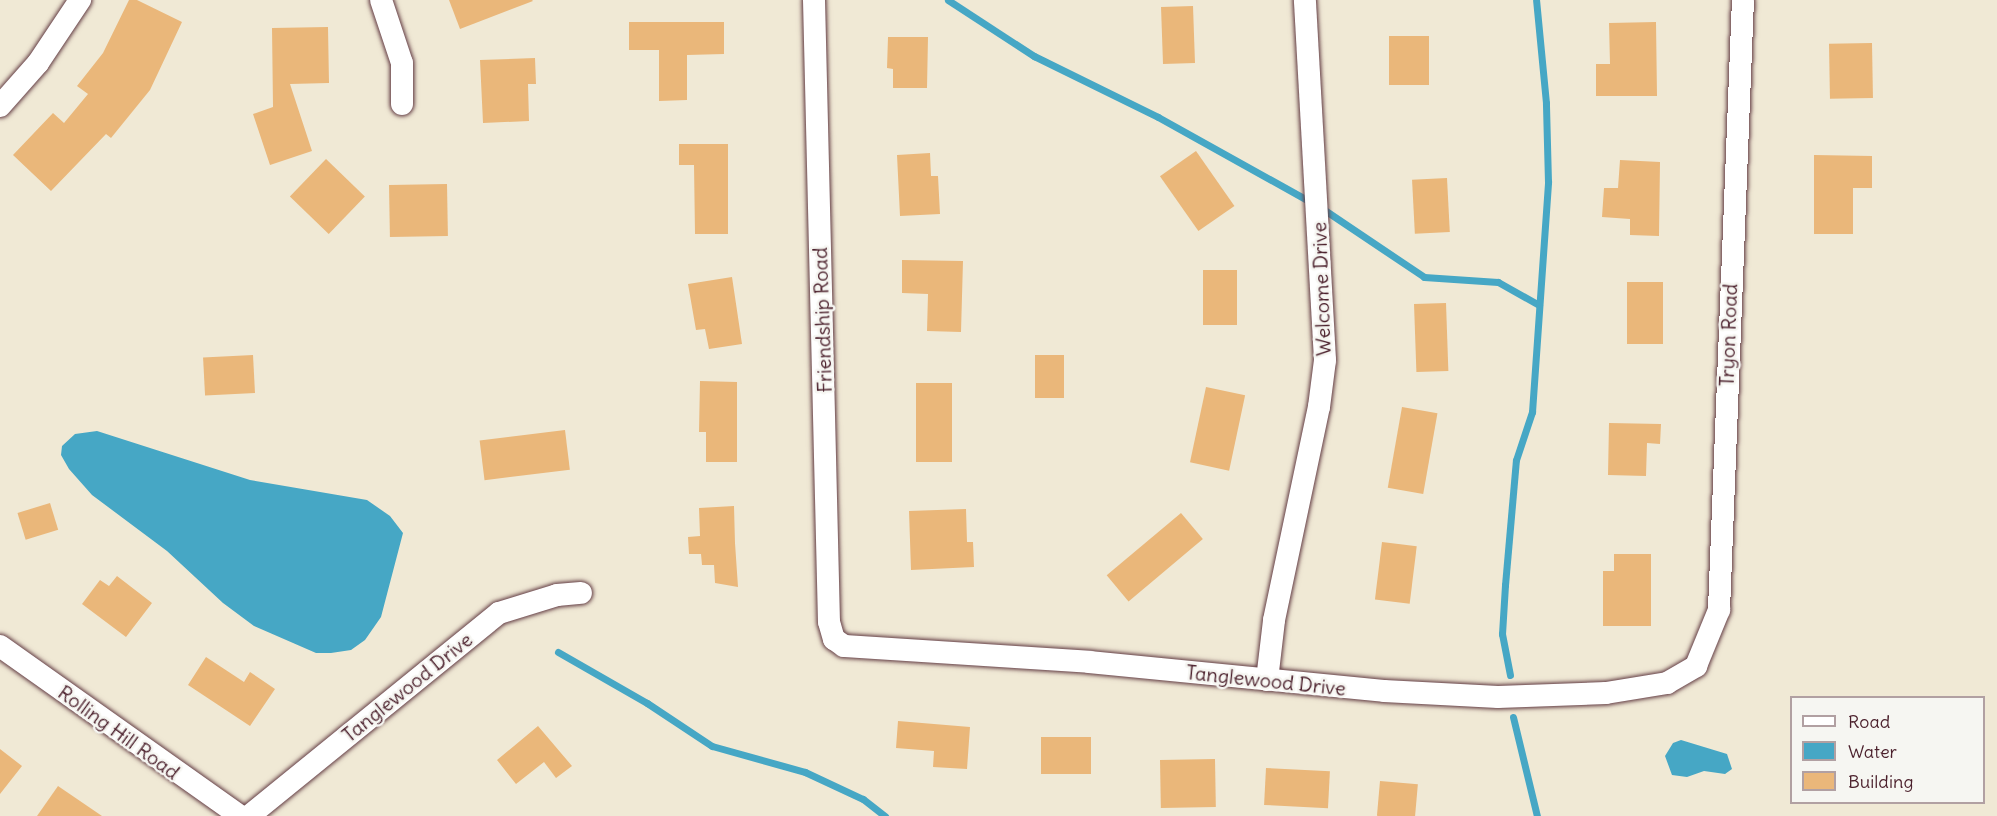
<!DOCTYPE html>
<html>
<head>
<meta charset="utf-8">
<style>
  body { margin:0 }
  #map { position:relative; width:1997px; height:816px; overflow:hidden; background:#f0e9d5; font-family:Delius,sans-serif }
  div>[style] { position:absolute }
  .water>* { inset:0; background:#46a7c5 }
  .stream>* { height:7px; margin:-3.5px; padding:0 3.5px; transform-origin:3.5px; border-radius:3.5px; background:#46a7c5 }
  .building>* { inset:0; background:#eab77a; transform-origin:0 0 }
  .roads { filter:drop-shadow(0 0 2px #633d44) drop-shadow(0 0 2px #633d44) }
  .minor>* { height:22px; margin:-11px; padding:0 11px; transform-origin:11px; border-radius:11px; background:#fff }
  span { translate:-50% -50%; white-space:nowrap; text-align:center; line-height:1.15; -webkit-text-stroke:5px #f6f6f2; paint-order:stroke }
  .street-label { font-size:20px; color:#4a1f2b }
  .legend { position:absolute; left:1790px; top:696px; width:195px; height:108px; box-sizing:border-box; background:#f6f6f2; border:2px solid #b1a0a2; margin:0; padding:8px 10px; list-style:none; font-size:18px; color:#4a1f2b }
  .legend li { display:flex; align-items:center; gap:12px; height:30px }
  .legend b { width:30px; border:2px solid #b1a0a2 }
</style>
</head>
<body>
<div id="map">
  <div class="water">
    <i style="clip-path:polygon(97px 431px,250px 480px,367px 500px,390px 516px,403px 533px,381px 617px,365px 640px,351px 650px,331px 653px,316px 653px,254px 626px,223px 603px,167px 551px,92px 495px,69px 469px,61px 455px,62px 446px,75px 434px)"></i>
    <i style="clip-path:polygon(1681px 740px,1727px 754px,1732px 769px,1725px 774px,1704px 771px,1687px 777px,1672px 775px,1665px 756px,1673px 743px)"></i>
  </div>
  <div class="stream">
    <i style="left:948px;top:0;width:103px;rotate:33.1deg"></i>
    <i style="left:1034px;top:56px;width:138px;rotate:26.2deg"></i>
    <i style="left:1158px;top:117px;width:175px;rotate:29.1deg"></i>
    <i style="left:1320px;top:207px;width:125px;rotate:33.9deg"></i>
    <i style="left:1424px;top:277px;width:74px;rotate:3.9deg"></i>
    <i style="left:1498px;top:282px;width:47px;rotate:29.3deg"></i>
    <i style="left:558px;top:652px;width:103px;rotate:29.8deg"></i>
    <i style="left:647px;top:703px;width:78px;rotate:33.5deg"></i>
    <i style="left:712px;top:746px;width:97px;rotate:15.6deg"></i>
    <i style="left:805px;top:772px;width:64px;rotate:25deg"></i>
    <i style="left:863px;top:799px;width:28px;rotate:38deg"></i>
    <i style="left:1510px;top:675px;width:42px;rotate:-101deg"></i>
    <i style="left:1502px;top:634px;width:49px;rotate:-86.5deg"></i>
    <i style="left:1505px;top:585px;width:125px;rotate:-85deg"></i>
    <i style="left:1516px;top:460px;width:51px;rotate:-71.6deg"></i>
    <i style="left:1532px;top:412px;width:231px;rotate:-86deg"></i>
    <i style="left:1548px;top:182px;width:79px;rotate:-91.5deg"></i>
    <i style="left:1546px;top:103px;width:103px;rotate:-95.5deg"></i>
    <i style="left:1513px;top:717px;width:102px;rotate:76.4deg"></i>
  </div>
  <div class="building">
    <i style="clip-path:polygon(129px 0,137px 0,182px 22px,150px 90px,111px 138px,106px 134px,51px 191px,13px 155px,53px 113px,64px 123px,88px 94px,77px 86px,103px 53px)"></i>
    <i style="clip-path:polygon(449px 0,532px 0,533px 1px,460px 29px)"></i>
    <i style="left:1193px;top:6px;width:57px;height:32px;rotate:88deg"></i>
    <i style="clip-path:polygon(629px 22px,724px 22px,724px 54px,687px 55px,687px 100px,659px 101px,659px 50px,629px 50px)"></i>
    <i style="clip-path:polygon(1656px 22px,1657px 96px,1596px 96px,1596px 64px,1610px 64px,1609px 23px)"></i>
    <i style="clip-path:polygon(328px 27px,329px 83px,290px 84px,312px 151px,270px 165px,253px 114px,273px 107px,272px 28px)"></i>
    <i style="left:1389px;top:36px;width:40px;height:49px"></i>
    <i style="clip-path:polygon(888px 37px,928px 37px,927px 88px,893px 88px,893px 69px,887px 68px)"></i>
    <i style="left:1872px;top:43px;width:55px;height:43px;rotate:89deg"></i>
    <i style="clip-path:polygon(535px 58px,536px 84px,528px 84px,529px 121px,483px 123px,480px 60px)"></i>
    <i style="clip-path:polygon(679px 144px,728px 144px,728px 234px,695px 234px,694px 165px,679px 165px)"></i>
    <i style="left:1196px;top:151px;width:67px;height:44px;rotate:55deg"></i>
    <i style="clip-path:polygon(930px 153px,931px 176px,938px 176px,940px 214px,900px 216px,897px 155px)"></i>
    <i style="clip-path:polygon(1814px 155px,1872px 156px,1872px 188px,1853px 188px,1853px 234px,1814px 234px)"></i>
    <i style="left:326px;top:159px;width:54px;height:52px;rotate:44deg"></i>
    <i style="clip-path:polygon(1620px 160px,1660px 162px,1659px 236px,1630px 235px,1630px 219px,1602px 217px,1604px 188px,1618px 188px)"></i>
    <i style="left:1447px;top:178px;width:54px;height:35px;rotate:87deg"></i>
    <i style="left:447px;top:184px;width:52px;height:58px;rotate:89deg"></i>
    <i style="clip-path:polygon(902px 260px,963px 261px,961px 332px,927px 331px,928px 294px,902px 293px)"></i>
    <i style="left:1203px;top:270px;width:34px;height:55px"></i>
    <i style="clip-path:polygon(732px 277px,742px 344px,709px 349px,705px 329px,696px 330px,688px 284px)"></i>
    <i style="left:1627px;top:282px;width:36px;height:62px"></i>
    <i style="left:1446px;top:303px;width:68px;height:32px;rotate:88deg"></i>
    <i style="left:253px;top:355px;width:38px;height:50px;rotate:87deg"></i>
    <i style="left:1035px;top:355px;width:29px;height:43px"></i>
    <i style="clip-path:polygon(700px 381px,737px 382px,737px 462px,706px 462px,706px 432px,699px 432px)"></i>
    <i style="left:916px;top:383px;width:36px;height:79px"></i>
    <i style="left:1206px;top:387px;width:40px;height:77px;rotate:12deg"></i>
    <i style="left:1402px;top:407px;width:36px;height:82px;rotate:10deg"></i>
    <i style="clip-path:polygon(1609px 423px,1661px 424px,1660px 444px,1647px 443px,1646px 476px,1608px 475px)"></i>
    <i style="left:565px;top:430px;width:40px;height:86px;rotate:83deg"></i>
    <i style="left:50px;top:503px;width:28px;height:34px;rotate:73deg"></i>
    <i style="clip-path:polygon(734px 506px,735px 543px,738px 587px,715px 583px,714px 565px,702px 565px,701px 554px,689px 554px,688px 537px,700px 536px,699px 508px)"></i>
    <i style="clip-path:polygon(966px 509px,967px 542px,973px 542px,974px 567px,911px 570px,909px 511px)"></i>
    <i style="left:1181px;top:513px;width:34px;height:97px;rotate:50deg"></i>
    <i style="left:1382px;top:542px;width:35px;height:58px;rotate:7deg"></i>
    <i style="clip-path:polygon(1614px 554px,1651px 554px,1651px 626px,1603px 626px,1603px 571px,1614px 571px)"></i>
    <i style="clip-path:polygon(117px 576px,152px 603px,126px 637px,82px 604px,100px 580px,109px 586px)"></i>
    <i style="clip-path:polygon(206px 657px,244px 682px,250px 672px,275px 689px,250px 726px,188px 685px)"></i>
    <i style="clip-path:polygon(898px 721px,970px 727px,967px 769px,933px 767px,934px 751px,896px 748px)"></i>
    <i style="clip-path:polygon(538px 726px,572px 766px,556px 778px,544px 762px,516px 784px,497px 760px)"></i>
    <i style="left:1091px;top:737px;width:37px;height:50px;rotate:90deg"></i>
    <i style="clip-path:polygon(0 749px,22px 766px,0 794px)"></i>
    <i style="left:1215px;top:759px;width:48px;height:55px;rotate:89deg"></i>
    <i style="left:1266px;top:768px;width:64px;height:37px;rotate:3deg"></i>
    <i style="left:1380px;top:781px;width:38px;height:35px;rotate:5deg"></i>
    <i style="clip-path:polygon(58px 786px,102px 816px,37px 816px)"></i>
  </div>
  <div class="roads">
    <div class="minor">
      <i style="left:381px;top:0;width:66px;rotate:71.6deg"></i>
      <i style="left:402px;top:63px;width:41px;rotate:90deg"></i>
      <i style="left:814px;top:0;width:622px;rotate:88.62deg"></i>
      <i style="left:829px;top:622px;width:18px;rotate:74deg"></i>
      <i style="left:834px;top:639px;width:12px;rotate:35deg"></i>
      <i style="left:844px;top:646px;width:246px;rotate:3.7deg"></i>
      <i style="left:1089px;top:662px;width:296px;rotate:5.6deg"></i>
      <i style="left:1384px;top:691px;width:114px;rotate:3deg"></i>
      <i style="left:1498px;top:697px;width:108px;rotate:-2.1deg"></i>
      <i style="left:1606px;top:693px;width:62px;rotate:-9.3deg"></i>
      <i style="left:1667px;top:683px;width:34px;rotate:-30deg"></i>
      <i style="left:1696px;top:666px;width:61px;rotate:-67.7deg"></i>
      <i style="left:1719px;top:610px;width:610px;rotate:-87.75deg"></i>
      <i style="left:0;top:106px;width:57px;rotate:-48.5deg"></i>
      <i style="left:38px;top:63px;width:76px;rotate:-56.3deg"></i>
      <i style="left:0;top:646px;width:294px;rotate:35.3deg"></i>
      <i style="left:1267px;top:680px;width:60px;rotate:-83.3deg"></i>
      <i style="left:1274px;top:620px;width:218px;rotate:-78.1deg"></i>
      <i style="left:1319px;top:407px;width:47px;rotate:-82.7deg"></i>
      <i style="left:1325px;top:360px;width:361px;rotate:-93.2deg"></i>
      <i style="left:249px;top:816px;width:322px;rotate:-39.1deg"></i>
      <i style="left:499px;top:613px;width:61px;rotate:-17.2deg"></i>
      <i style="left:557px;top:595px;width:24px;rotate:-5deg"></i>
    </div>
  </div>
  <div class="street-label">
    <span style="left:1321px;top:289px;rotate:-92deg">Welcome Drive</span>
    <span style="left:822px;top:320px;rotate:-92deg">Friendship Road</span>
    <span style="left:1728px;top:335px;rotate:-88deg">Tryon Road</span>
    <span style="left:1266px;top:680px;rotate:6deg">Tanglewood Drive</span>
    <span style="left:407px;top:687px;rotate:-39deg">Tanglewood Drive</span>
    <span style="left:119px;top:732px;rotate:36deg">Rolling Hill Road</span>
  </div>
  <ul class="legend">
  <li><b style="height:8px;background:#fff"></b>Road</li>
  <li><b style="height:16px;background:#46a7c5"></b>Water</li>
  <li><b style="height:16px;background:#eab77a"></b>Building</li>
  </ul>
</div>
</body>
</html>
